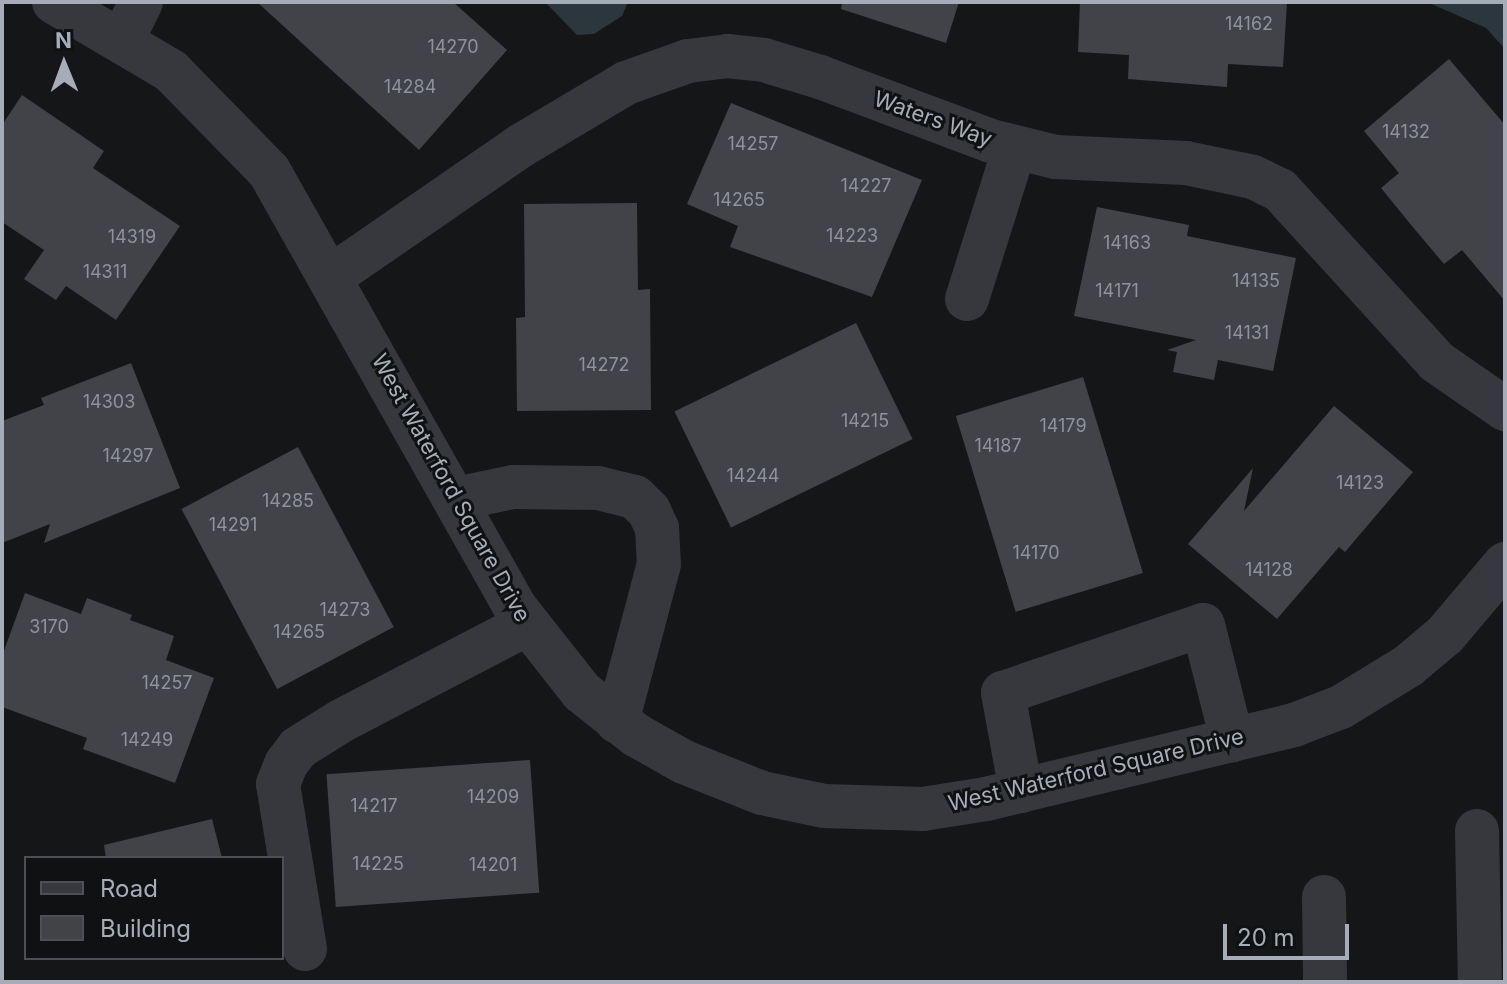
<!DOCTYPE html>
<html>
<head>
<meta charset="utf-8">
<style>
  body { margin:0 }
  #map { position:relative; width:1507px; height:984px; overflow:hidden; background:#151618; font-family:Inter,sans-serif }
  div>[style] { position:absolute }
  .water>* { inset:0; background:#2b363d }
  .building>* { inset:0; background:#414348; transform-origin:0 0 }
  .minor>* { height:44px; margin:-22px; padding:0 22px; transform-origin:22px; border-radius:22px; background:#36383d }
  span { translate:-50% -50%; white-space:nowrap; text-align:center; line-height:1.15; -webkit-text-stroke:6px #101113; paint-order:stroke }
  .number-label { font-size:18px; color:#8d929d }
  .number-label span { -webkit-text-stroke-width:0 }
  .street-label { font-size:22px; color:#a6adb9 }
  .frame { position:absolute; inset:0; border:4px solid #a6adb9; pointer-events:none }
  .legend { position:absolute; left:24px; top:856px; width:260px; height:104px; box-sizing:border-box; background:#101113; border:2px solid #4c4f55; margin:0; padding:10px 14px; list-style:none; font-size:24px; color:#a6adb9 }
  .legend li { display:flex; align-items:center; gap:16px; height:40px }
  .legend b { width:40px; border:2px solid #4c4f55 }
  .north { position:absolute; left:24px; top:24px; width:80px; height:80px; -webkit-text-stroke:6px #101113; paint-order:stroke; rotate:359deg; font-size:22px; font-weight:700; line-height:32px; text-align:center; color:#a6adb9 }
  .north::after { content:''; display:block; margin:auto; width:28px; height:36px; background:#a6adb9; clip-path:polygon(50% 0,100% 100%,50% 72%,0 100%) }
  .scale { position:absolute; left:1223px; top:924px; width:126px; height:36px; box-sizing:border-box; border:4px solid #a6adb9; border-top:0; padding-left:10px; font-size:24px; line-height:28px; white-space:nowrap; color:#a6adb9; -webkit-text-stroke:6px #101113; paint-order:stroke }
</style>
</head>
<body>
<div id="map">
  <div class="water">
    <i style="clip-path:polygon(545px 2px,628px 2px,622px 16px,594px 34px,577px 35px)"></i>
    <i style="clip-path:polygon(1427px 2px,1505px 2px,1505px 49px,1486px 28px)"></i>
  </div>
  <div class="building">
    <i style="clip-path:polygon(257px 2px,453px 2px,507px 50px,419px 150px)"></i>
    <i style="clip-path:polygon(842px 2px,959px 2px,946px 43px,841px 9px)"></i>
    <i style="clip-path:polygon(1080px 2px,1287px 2px,1283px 67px,1228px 64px,1227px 87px,1128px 79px,1129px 55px,1078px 52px)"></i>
    <i style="clip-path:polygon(1449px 59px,1505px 125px,1505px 301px,1462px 250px,1444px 264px,1412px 226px,1381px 188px,1399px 173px,1364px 131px)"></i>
    <i style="clip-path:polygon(22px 95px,104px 151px,93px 168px,180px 226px,116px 320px,66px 286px,56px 300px,24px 279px,44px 250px,2px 222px,2px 125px)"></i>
    <i style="clip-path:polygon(731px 103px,922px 180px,872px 297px,730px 247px,738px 226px,687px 204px)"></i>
    <i style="clip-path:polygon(637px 203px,638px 290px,650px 289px,651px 410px,517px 411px,516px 318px,525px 317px,524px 204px)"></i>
    <i style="clip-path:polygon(1097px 207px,1189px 225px,1187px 236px,1296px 258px,1273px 371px,1218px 360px,1214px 380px,1173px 372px,1177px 352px,1167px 350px,1196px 340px,1074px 316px)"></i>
    <i style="left:856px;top:323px;width:129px;height:202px;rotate:64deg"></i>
    <i style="clip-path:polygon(131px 363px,180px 488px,44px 543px,50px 524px,2px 543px,2px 421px,44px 405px,41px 398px)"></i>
    <i style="left:1083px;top:377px;width:205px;height:133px;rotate:73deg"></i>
    <i style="clip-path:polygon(1334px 406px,1413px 472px,1345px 552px,1339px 547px,1277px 619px,1188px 544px,1253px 468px,1244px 511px)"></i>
    <i style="left:298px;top:447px;width:204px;height:132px;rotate:62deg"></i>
    <i style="clip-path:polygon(25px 593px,81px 614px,87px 598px,132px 615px,130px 620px,174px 636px,166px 660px,214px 678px,175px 783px,83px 749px,87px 738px,2px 707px,2px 656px)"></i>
    <i style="left:530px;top:760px;width:133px;height:204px;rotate:86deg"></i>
    <i style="clip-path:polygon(212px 819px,222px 858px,106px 858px,104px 845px)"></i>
  </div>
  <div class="minor">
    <i style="left:54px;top:2px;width:136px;rotate:30.5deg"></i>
    <i style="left:171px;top:71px;width:140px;rotate:45.6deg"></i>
    <i style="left:269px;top:171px;width:501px;rotate:60.57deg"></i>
    <i style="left:515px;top:607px;width:108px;rotate:51.8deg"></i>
    <i style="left:582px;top:692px;width:69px;rotate:38.5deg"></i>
    <i style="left:636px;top:735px;width:55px;rotate:29.4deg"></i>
    <i style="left:684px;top:762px;width:84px;rotate:21.7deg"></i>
    <i style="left:762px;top:793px;width:63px;rotate:11.8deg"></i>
    <i style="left:824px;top:806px;width:99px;rotate:1.7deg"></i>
    <i style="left:923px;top:809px;width:64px;rotate:-9deg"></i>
    <i style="left:986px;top:799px;width:317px;rotate:-13.5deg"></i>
    <i style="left:1294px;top:725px;width:50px;rotate:-21deg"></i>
    <i style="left:1341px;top:707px;width:79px;rotate:-31.5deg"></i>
    <i style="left:1408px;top:666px;width:48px;rotate:-40deg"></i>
    <i style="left:1445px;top:635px;width:93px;rotate:-49.8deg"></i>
    <i style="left:123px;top:39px;width:41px;rotate:-64.1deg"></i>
    <i style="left:332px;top:276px;width:231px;rotate:-34.6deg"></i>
    <i style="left:522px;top:145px;width:121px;rotate:-30.8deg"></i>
    <i style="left:626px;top:83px;width:66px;rotate:-19.5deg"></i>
    <i style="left:688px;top:61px;width:39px;rotate:-7deg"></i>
    <i style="left:727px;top:56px;width:37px;rotate:6deg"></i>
    <i style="left:764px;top:60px;width:59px;rotate:16.9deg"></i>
    <i style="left:820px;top:77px;width:183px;rotate:20.5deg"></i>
    <i style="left:991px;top:141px;width:66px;rotate:14deg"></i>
    <i style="left:1055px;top:157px;width:131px;rotate:2.6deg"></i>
    <i style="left:1186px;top:163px;width:68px;rotate:11.8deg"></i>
    <i style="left:1253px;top:177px;width:30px;rotate:26deg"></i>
    <i style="left:1280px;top:190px;width:233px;rotate:47.6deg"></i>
    <i style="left:1437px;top:362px;width:83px;rotate:34.7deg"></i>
    <i style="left:967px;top:299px;width:159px;rotate:-72.5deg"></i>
    <i style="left:456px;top:499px;width:58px;rotate:-11.9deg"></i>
    <i style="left:513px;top:487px;width:85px;rotate:0.7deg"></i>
    <i style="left:598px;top:488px;width:38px;rotate:14deg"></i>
    <i style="left:635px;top:497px;width:20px;rotate:45deg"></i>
    <i style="left:649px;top:511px;width:19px;rotate:65deg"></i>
    <i style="left:657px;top:528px;width:36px;rotate:87deg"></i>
    <i style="left:659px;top:564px;width:163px;rotate:104.9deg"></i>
    <i style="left:1021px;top:791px;width:100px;rotate:-100.4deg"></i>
    <i style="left:1003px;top:693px;width:211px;rotate:-18.8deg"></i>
    <i style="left:1203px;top:625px;width:119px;rotate:75.8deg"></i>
    <i style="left:1477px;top:831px;width:151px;rotate:88.9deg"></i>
    <i style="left:1324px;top:897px;width:85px;rotate:89.3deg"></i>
    <i style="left:305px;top:949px;width:167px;rotate:-99.3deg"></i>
    <i style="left:278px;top:784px;width:22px;rotate:-68deg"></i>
    <i style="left:286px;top:764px;width:20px;rotate:-53deg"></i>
    <i style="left:298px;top:748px;width:51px;rotate:-32.1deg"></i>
    <i style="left:341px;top:721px;width:210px;rotate:-27.5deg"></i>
  </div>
  <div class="number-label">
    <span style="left:1249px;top:24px">14162</span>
    <span style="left:453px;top:47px">14270</span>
    <span style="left:410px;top:87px">14284</span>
    <span style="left:1406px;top:132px">14132</span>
    <span style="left:753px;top:144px">14257</span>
    <span style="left:866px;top:186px">14227</span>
    <span style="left:739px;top:200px">14265</span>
    <span style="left:852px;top:236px">14223</span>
    <span style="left:132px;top:237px">14319</span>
    <span style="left:1127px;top:243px">14163</span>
    <span style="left:105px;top:272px">14311</span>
    <span style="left:1256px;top:281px">14135</span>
    <span style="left:1117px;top:291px">14171</span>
    <span style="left:1247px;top:333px">14131</span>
    <span style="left:604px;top:365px">14272</span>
    <span style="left:109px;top:402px">14303</span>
    <span style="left:865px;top:421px">14215</span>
    <span style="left:1063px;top:426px">14179</span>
    <span style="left:998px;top:446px">14187</span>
    <span style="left:128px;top:456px">14297</span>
    <span style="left:753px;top:476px">14244</span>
    <span style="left:1360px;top:483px">14123</span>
    <span style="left:288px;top:501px">14285</span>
    <span style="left:233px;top:525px">14291</span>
    <span style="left:1036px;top:553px">14170</span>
    <span style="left:1269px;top:570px">14128</span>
    <span style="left:345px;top:610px">14273</span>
    <span style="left:49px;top:627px">3170</span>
    <span style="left:299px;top:632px">14265</span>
    <span style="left:167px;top:683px">14257</span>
    <span style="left:147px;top:740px">14249</span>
    <span style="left:493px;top:797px">14209</span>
    <span style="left:374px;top:806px">14217</span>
    <span style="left:378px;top:864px">14225</span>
    <span style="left:493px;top:865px">14201</span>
  </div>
  <div class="street-label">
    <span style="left:933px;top:119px;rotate:20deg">Waters Way</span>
    <span style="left:451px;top:488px;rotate:61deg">West Waterford Square Drive</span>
    <span style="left:1096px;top:770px;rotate:-13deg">West Waterford Square Drive</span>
  </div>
  <div class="frame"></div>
  <ul class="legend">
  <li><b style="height:10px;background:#36383d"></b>Road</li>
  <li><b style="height:22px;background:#414348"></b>Building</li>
  </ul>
  <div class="north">N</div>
  <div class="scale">20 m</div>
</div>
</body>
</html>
